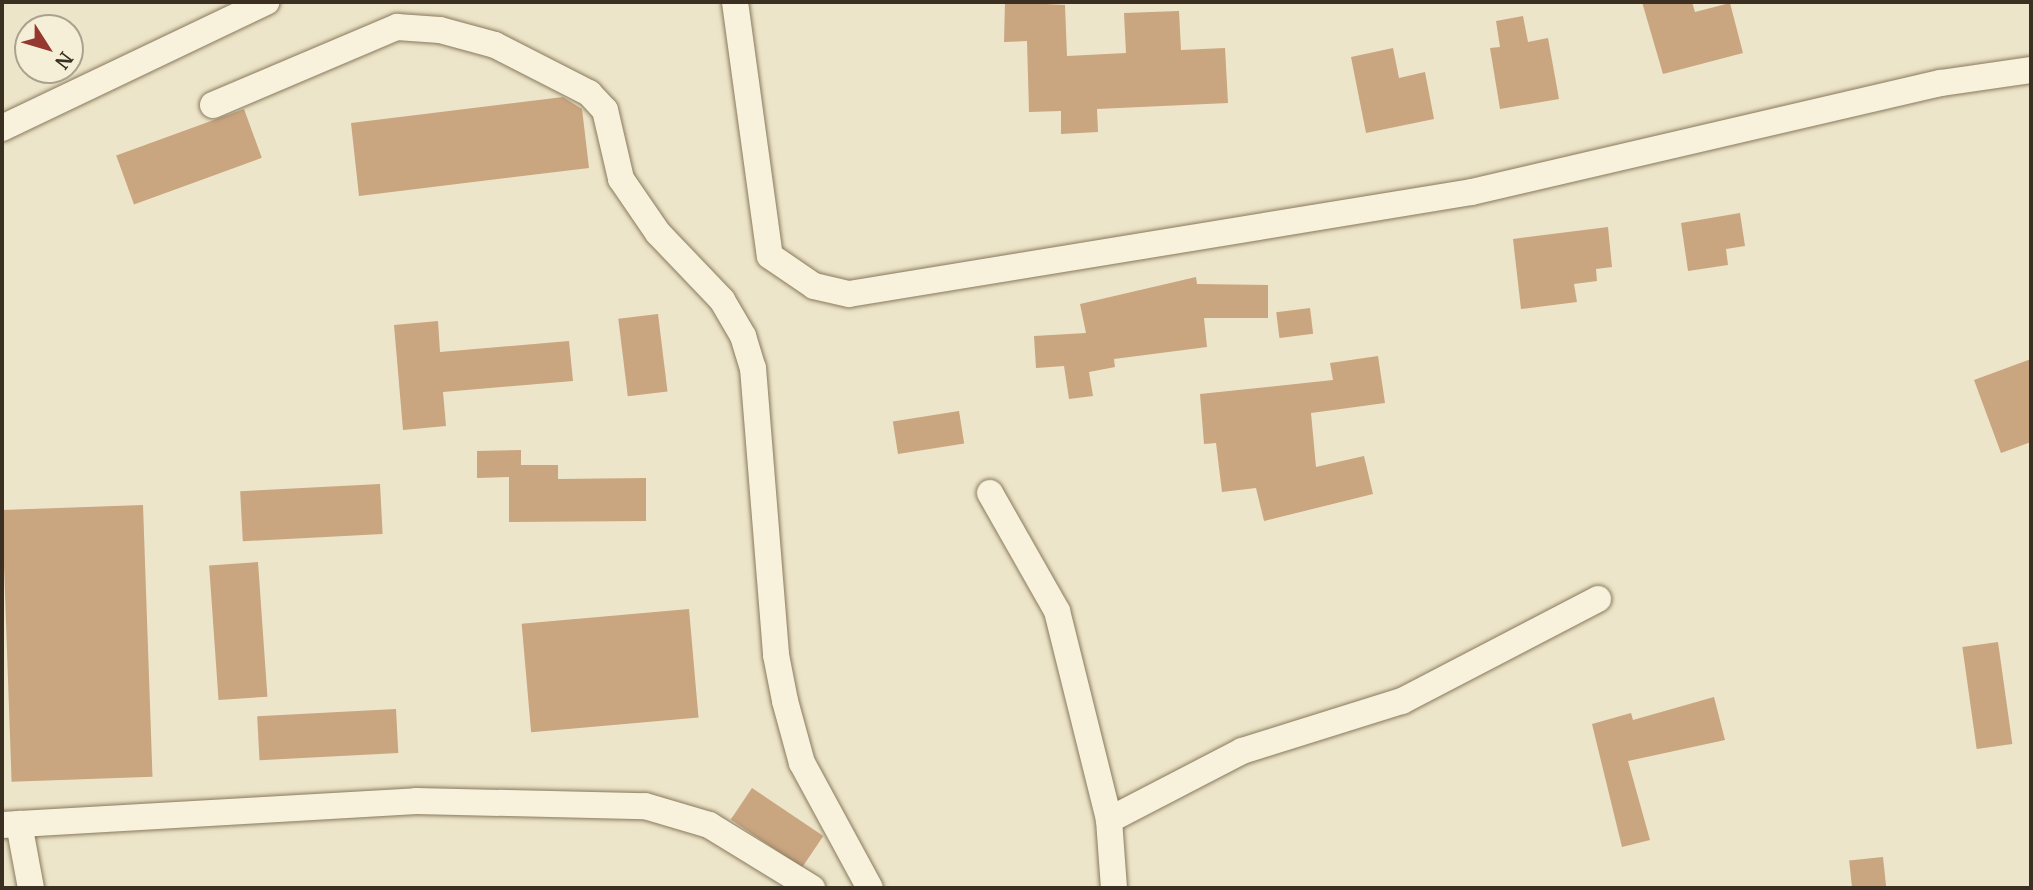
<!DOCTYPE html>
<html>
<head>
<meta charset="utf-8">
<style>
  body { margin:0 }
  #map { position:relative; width:2033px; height:890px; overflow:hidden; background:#ede5c9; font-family:Merriweather,serif }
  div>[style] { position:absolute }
  .building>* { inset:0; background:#c9a580; transform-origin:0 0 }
  .roads { filter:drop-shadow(0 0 2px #89795e) drop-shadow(0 0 2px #89795e) }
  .street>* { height:26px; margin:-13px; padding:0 13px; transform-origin:13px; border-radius:13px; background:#f8f2dc }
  span { translate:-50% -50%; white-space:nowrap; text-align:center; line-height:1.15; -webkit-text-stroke:5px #f5efd8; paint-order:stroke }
  .frame { position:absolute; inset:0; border:4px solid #3a2f21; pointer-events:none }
  .north { position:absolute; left:14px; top:14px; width:70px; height:70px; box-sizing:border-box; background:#f5efd8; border:2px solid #aaa28f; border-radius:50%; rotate:127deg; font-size:19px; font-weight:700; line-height:28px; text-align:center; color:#3a2f21 }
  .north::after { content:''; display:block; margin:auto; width:24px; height:32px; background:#953930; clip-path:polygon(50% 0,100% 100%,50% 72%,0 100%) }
</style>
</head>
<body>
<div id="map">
  <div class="building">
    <i style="clip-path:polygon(1005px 2px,1065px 5px,1067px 56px,1126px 53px,1124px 13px,1179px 11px,1181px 50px,1225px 48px,1228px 103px,1097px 109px,1098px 132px,1061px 134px,1061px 111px,1029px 112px,1027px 41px,1004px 42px)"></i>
    <i style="clip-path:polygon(1642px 2px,1692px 2px,1695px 12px,1730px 3px,1743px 53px,1663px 74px)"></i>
    <i style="clip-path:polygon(1523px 16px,1528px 42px,1548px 38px,1559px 99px,1500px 109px,1490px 48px,1500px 47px,1496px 21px)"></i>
    <i style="clip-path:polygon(1393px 48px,1399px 78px,1425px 72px,1434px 119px,1366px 133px,1351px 57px)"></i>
    <i style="clip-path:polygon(563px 97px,582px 109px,589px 168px,359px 196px,351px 123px)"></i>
    <i style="left:244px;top:109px;width:52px;height:136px;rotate:70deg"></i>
    <i style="clip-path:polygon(1740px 213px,1745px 246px,1726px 249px,1728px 265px,1688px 271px,1681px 223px)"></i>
    <i style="clip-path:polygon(1608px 227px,1612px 267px,1596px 269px,1597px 281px,1574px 284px,1577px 302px,1521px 309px,1513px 239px)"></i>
    <i style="clip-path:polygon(1196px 277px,1197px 284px,1268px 285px,1268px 318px,1204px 318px,1207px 347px,1114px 359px,1115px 367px,1089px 372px,1093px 396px,1069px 399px,1064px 366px,1036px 368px,1034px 336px,1086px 333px,1080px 304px)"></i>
    <i style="left:1310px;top:308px;width:26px;height:34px;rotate:83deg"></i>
    <i style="left:658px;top:314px;width:78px;height:40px;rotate:83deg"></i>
    <i style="clip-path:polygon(438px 321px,440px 352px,569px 341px,573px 381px,443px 392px,446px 426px,403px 430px,394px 325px)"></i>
    <i style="clip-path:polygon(1378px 356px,1385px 403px,1311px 413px,1316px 467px,1364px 456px,1373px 494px,1264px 521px,1256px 488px,1222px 492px,1216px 443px,1204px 444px,1200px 394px,1333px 380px,1330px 363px)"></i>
    <i style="clip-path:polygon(2031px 359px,2031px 442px,2001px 453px,1974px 380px)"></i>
    <i style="left:959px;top:411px;width:33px;height:67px;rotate:81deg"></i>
    <i style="clip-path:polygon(521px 450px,521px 465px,558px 465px,558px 479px,646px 478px,646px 521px,509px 522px,509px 477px,477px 478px,477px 451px)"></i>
    <i style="left:380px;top:484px;width:50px;height:140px;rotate:87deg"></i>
    <i style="left:143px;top:505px;width:272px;height:141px;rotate:88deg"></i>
    <i style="left:258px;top:562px;width:135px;height:49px;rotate:86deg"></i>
    <i style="left:689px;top:609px;width:109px;height:168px;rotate:85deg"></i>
    <i style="left:1998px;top:642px;width:103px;height:36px;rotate:82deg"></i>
    <i style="clip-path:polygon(1714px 697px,1725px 740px,1628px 761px,1650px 840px,1622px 847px,1592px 724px,1631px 713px,1633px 720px)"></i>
    <i style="left:396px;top:709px;width:44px;height:139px;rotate:87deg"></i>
    <i style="left:752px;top:788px;width:86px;height:38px;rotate:34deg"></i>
    <i style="left:1883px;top:857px;width:31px;height:34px;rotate:84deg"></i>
  </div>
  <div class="roads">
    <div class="street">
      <i style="left:735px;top:2px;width:256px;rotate:82.2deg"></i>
      <i style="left:770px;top:256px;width:53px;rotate:34.3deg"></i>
      <i style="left:814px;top:286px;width:36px;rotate:13deg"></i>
      <i style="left:849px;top:294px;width:631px;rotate:-9.3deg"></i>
      <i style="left:1472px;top:192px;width:481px;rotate:-13.1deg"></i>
      <i style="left:1941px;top:83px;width:91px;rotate:-8.2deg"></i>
      <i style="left:213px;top:105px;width:200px;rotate:-23deg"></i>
      <i style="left:397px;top:27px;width:43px;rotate:4deg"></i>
      <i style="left:440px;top:30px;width:57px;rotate:15.3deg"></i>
      <i style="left:495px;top:45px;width:106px;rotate:27.1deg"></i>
      <i style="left:589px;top:93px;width:23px;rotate:47deg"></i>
      <i style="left:605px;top:110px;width:71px;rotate:76.9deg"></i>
      <i style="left:621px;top:179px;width:65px;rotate:55.6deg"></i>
      <i style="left:658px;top:233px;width:93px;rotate:46.3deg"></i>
      <i style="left:722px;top:300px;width:42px;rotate:59.7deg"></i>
      <i style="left:743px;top:336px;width:34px;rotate:73deg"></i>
      <i style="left:753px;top:368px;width:288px;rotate:85.4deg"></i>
      <i style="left:776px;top:655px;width:47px;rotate:78.9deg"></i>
      <i style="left:785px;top:701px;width:64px;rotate:74.7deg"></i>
      <i style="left:802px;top:763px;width:142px;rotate:61.5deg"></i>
      <i style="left:2px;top:128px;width:293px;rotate:-25.5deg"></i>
      <i style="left:990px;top:493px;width:136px;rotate:60.4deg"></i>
      <i style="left:1057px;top:611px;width:215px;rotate:76deg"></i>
      <i style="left:1109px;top:820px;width:68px;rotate:85.8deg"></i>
      <i style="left:1109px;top:820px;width:150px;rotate:-27.4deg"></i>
      <i style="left:1242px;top:751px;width:168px;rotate:-17.4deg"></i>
      <i style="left:1402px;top:701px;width:221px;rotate:-27.5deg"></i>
      <i style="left:19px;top:824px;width:65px;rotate:79.4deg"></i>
      <i style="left:2px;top:825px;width:415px;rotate:-3.3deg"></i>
      <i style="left:416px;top:801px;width:229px;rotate:1.3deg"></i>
      <i style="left:645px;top:806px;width:67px;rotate:16.5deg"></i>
      <i style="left:709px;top:825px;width:121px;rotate:31.5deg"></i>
    </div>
  </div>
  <div class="frame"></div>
  <div class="north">N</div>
</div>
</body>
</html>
